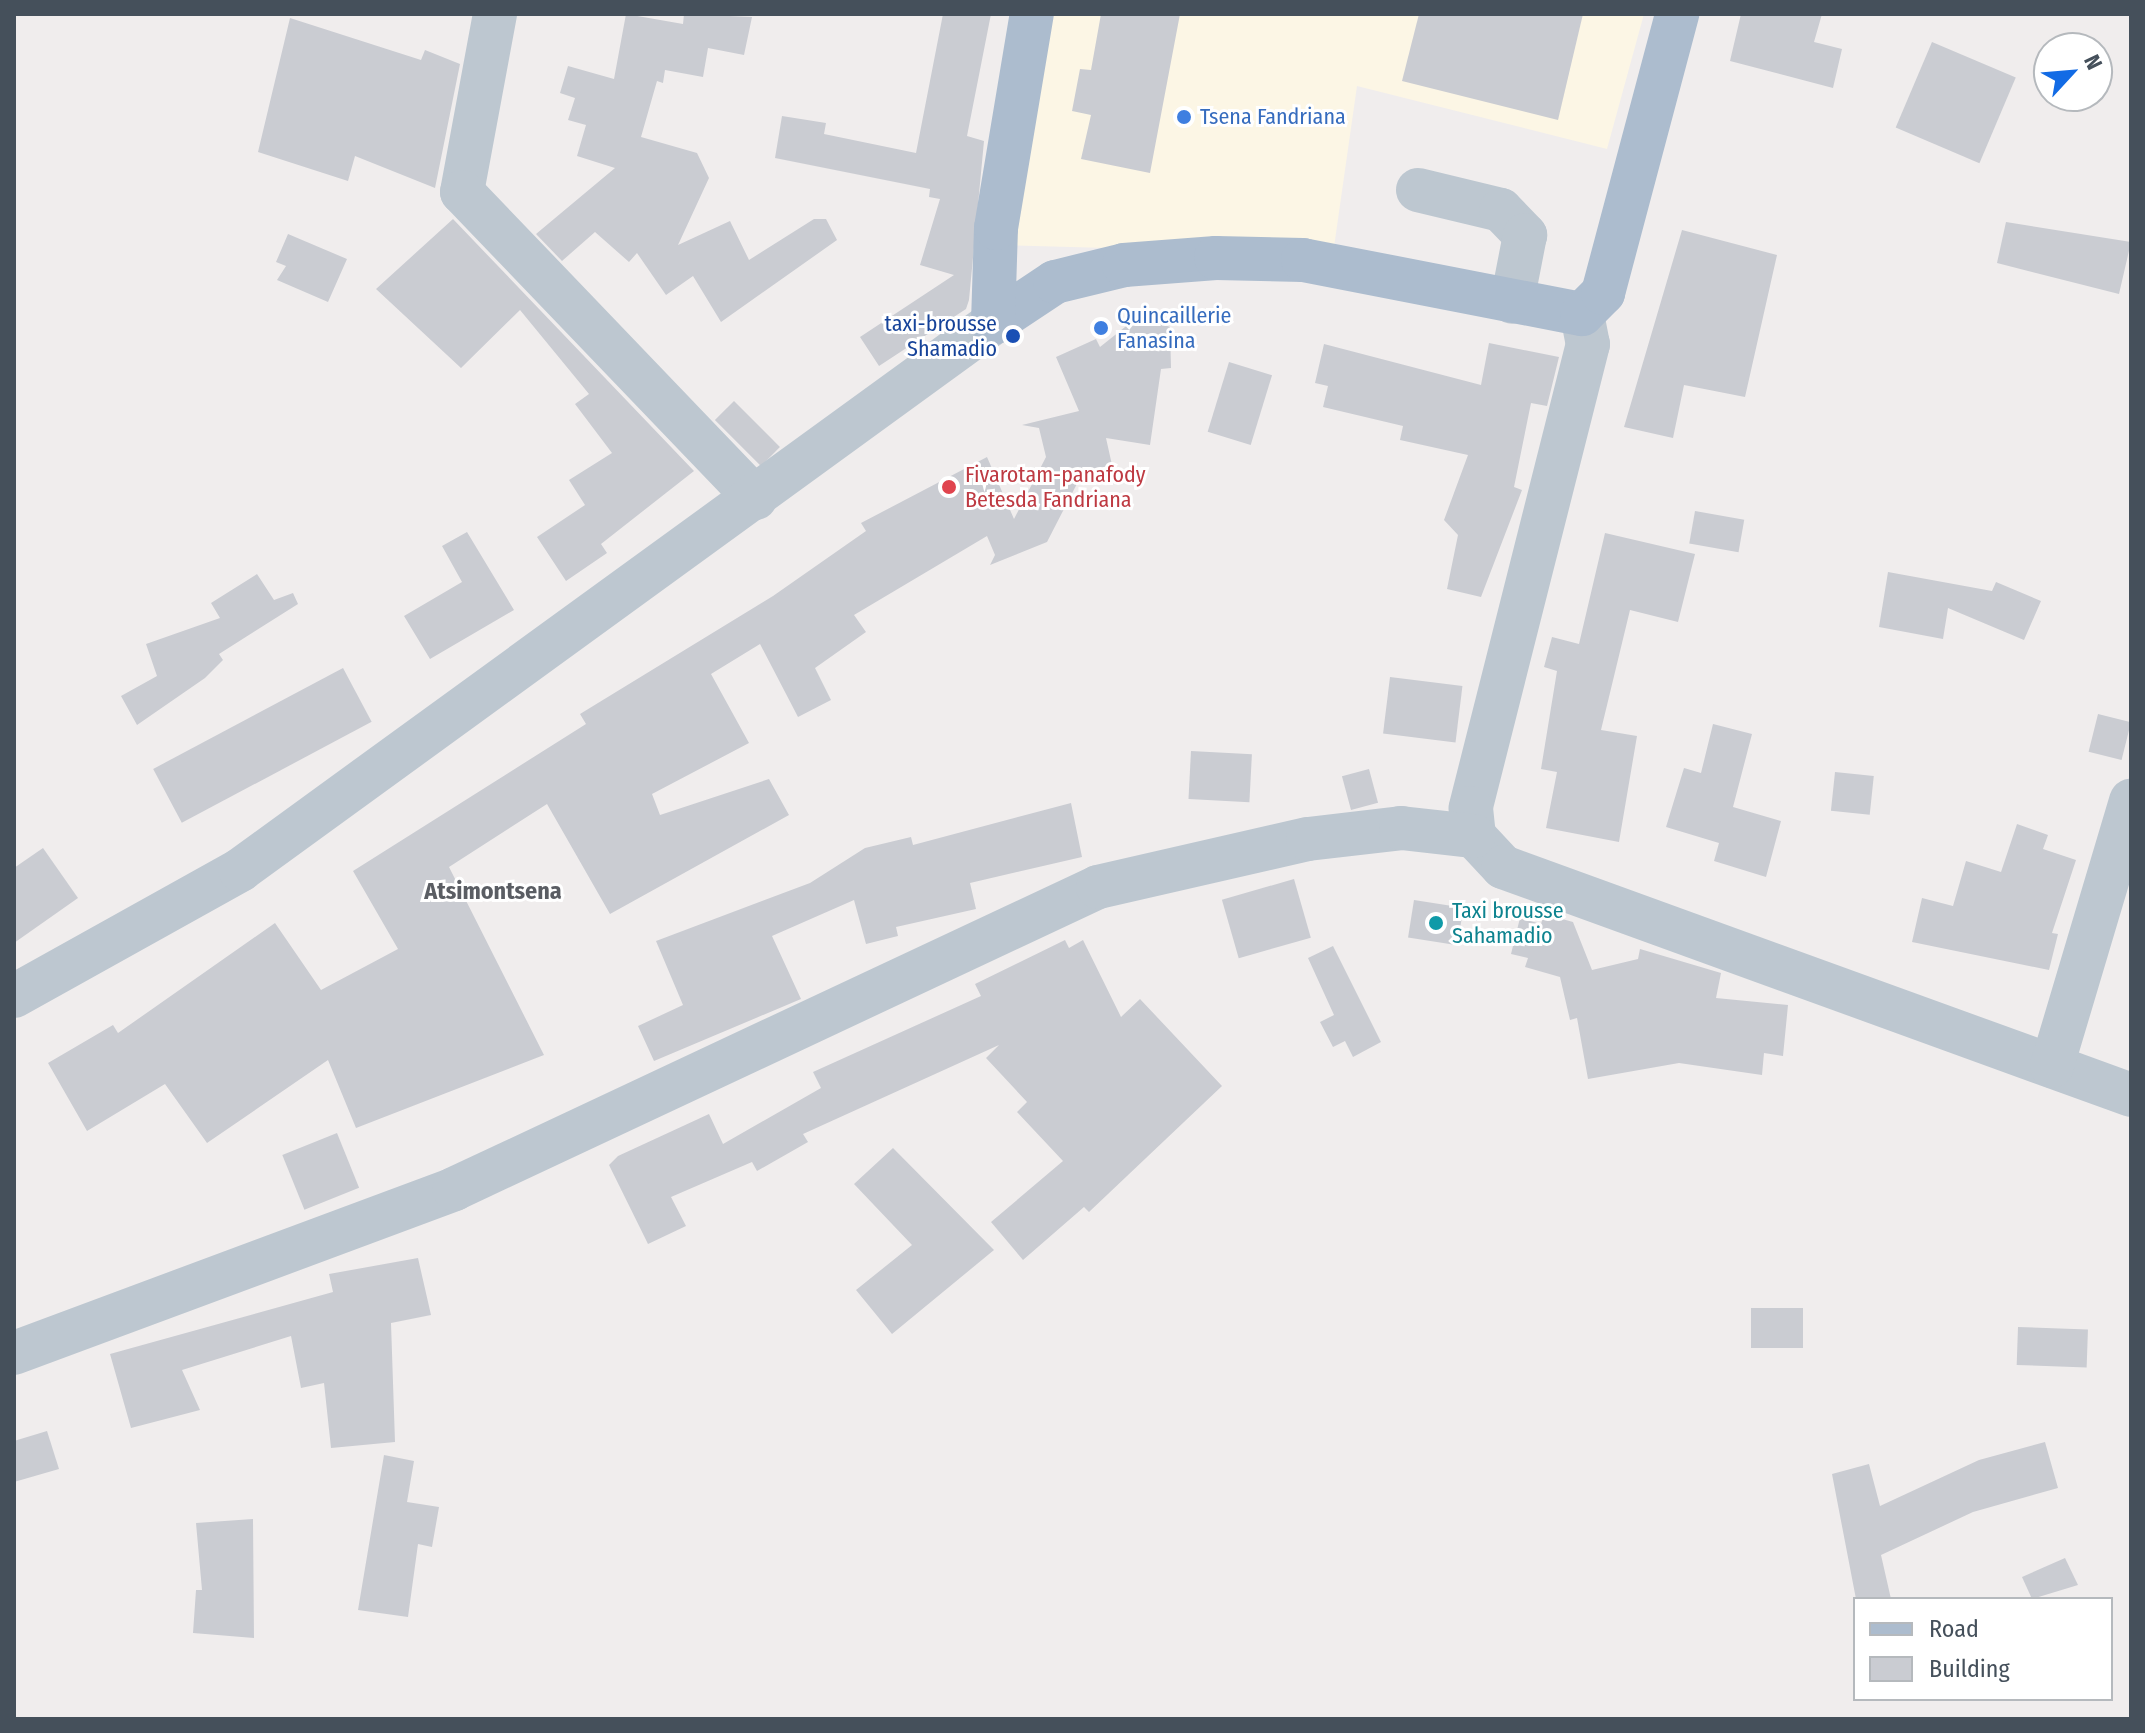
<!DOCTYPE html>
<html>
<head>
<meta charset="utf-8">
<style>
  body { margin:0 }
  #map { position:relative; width:2145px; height:1733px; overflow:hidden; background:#f0eded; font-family:"Fira Sans Condensed",sans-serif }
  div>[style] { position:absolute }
  .commercial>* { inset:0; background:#fcf6e5 }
  .building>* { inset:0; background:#caccd2; transform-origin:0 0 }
  .minor>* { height:44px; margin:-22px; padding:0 22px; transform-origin:22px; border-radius:22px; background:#bdc7d0 }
  .major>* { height:44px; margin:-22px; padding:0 22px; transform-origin:22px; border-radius:22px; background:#acbcce }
  .dots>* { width:22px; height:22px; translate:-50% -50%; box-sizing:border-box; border:4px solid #fff; border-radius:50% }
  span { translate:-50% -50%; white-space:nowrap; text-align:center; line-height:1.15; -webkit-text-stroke:6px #fff; paint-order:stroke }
  .shop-label { font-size:22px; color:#366cbe }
  .left { translate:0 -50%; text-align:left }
  .transit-label { font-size:22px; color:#164399 }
  .right { translate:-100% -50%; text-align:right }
  .health-label { font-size:22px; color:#be3a42 }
  .culture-label { font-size:22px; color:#0d838f }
  .neighbourhood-label { font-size:24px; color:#5a5d63; font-weight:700 }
  .frame { position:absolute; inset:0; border:16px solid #45505b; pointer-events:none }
  .legend { position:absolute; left:1853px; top:1597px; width:260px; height:104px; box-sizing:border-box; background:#fff; border:2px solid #b5b9bd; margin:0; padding:10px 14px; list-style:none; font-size:24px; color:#45505b }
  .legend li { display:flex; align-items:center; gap:16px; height:40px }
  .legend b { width:40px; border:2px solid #b5b9bd }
  .north { position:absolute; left:2033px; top:32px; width:80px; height:80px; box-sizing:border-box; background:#fff; border:2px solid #b5b9bd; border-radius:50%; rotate:64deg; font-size:22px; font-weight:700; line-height:32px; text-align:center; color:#45505b }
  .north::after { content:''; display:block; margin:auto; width:28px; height:36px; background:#126be5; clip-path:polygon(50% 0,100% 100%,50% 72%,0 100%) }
</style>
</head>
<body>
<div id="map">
  <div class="commercial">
    <i style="clip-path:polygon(1032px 14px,1644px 14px,1607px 149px,1357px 86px,1333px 254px,994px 245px)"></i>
  </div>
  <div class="building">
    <i style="clip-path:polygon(626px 14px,683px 24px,684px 14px,752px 17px,744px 55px,708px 48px,703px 77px,665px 70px,663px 83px,657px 81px,641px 137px,697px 153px,709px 178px,678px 245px,730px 221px,749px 260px,814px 219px,826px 219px,837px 240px,721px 322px,693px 276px,666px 295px,637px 253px,629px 262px,595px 232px,562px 261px,536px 234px,615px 168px,577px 156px,586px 125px,568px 120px,575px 98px,560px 93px,568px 66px,614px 79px)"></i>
    <i style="clip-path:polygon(943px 14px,991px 14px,967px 136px,984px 141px,969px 300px,966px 309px,879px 366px,860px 337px,954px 275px,920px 265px,940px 199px,929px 197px,930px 189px,775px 158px,782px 116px,826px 123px,824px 134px,916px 153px)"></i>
    <i style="clip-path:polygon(1101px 14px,1180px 14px,1150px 173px,1081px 159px,1091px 115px,1072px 111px,1080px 69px,1091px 70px)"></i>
    <i style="clip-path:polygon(1419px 14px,1583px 14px,1558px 120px,1402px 81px)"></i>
    <i style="clip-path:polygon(1741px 14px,1822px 14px,1814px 42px,1842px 49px,1833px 88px,1730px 61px)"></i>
    <i style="clip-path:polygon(290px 18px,421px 60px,425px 50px,460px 64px,435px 188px,355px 156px,348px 181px,258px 152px)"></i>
    <i style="left:1932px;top:42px;width:91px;height:93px;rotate:23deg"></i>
    <i style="clip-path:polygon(453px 219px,694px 471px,601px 544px,607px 553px,566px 581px,537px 537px,585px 505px,569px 480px,612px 453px,575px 404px,589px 394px,520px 310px,461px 368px,376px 289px)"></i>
    <i style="clip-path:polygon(2006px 222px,2131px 242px,2119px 294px,1997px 263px)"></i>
    <i style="clip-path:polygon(1682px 230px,1777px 255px,1745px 397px,1684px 385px,1673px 438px,1624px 427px)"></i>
    <i style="clip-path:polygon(288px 234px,347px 259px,328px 302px,277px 280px,286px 266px,276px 262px)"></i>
    <i style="clip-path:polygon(1140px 315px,1170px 327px,1171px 368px,1161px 369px,1150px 445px,1106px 438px,1112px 465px,1083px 472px,1047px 542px,990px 565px,995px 555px,987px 536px,854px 615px,866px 632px,815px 668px,831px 700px,798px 717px,760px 644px,711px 674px,749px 743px,652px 794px,660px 815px,769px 779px,789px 815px,610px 914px,547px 804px,449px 867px,544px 1055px,356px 1128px,328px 1060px,207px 1143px,165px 1084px,87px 1131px,48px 1063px,113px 1025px,118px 1033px,275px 923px,321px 990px,398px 949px,353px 871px,586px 724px,580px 714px,773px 596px,866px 531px,861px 523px,987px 457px,1014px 519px,1046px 457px,1039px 428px,1022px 425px,1079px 411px,1056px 357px,1096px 339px,1100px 347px)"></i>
    <i style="clip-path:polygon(1489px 343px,1559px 357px,1547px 406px,1531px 403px,1514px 487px,1522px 490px,1481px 597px,1447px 589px,1458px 535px,1444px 520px,1468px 455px,1400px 440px,1403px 426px,1323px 407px,1328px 386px,1315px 383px,1324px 344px,1481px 385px)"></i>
    <i style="left:1229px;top:362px;width:45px;height:73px;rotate:17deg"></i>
    <i style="left:734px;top:401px;width:65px;height:27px;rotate:45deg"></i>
    <i style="left:1695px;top:511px;width:50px;height:33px;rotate:10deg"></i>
    <i style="clip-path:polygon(467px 532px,514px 610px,430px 659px,404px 616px,462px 582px,442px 546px)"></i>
    <i style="clip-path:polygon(1605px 533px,1695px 554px,1678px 622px,1630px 610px,1601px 730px,1637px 736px,1619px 842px,1546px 828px,1557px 772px,1541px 769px,1557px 671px,1544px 667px,1552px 637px,1579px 644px)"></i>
    <i style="clip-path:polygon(1888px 572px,1992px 591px,1996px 582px,2041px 601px,2024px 640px,1948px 608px,1943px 639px,1879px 627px)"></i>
    <i style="clip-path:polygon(257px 574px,274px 600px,293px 593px,298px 604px,219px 654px,223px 660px,205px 678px,137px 725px,121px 696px,157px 676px,146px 644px,220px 618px,211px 603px)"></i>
    <i style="left:343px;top:668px;width:61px;height:215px;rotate:62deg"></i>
    <i style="left:1390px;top:677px;width:73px;height:57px;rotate:7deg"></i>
    <i style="left:2098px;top:714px;width:34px;height:39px;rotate:14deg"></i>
    <i style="clip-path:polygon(1713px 724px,1752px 734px,1733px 807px,1781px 821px,1766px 877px,1714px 861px,1719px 843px,1666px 827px,1684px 768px,1701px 773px)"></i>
    <i style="left:1191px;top:751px;width:61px;height:48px;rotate:3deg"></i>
    <i style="left:1369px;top:769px;width:35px;height:28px;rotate:75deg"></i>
    <i style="left:1835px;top:772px;width:39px;height:39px;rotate:6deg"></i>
    <i style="clip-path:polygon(1071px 803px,1082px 857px,970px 883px,976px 909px,896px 927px,898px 936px,866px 944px,854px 900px,772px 936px,801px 999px,654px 1061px,638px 1026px,683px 1005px,656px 941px,810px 883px,865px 848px,911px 837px,913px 845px)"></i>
    <i style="clip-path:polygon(2017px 824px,2048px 835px,2043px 849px,2076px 860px,2052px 933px,2058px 934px,2049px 970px,1912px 942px,1922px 898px,1953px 906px,1966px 861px,2001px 872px)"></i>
    <i style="clip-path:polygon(43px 848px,78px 898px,14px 943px,14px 868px)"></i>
    <i style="left:1294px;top:879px;width:61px;height:75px;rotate:74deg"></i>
    <i style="left:1414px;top:900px;width:50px;height:38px;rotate:9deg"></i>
    <i style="clip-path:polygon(1544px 914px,1573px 922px,1592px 970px,1638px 959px,1640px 949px,1721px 973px,1716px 998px,1788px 1005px,1783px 1056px,1764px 1053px,1762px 1075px,1679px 1063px,1588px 1079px,1577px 1018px,1570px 1020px,1560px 977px,1525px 967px,1528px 958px,1511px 954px,1520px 918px,1541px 924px)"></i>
    <i style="clip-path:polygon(1065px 940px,1069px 948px,1083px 940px,1121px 1017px,1140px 999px,1222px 1086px,1089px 1212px,1084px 1207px,1023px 1260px,991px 1222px,1063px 1161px,1017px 1112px,1027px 1102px,986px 1058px,999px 1045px,803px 1134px,808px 1142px,757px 1171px,752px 1162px,671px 1197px,686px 1226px,648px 1244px,609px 1165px,618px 1156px,709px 1114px,723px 1144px,821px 1088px,813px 1072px,981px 996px,975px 984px)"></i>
    <i style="clip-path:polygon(1333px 946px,1381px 1042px,1353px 1057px,1345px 1041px,1333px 1047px,1320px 1022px,1334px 1015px,1308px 958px)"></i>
    <i style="left:337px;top:1133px;width:59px;height:59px;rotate:68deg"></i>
    <i style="clip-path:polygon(893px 1148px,994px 1250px,892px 1334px,856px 1290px,912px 1245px,854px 1184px)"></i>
    <i style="clip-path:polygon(418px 1258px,431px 1315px,391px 1323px,395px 1442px,331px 1448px,324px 1383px,301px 1388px,291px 1336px,182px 1370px,200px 1410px,131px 1428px,110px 1354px,333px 1292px,329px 1274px)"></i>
    <i style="left:1751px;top:1308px;width:52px;height:40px"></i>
    <i style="left:2018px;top:1327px;width:70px;height:38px;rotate:2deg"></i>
    <i style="clip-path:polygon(47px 1431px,59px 1469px,14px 1482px,14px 1441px)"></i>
    <i style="clip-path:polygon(2045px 1442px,2058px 1488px,1973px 1512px,1881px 1555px,1891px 1599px,1856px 1599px,1832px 1474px,1869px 1464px,1880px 1506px,1979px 1460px)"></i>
    <i style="clip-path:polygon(384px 1455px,414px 1461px,407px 1502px,439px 1507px,432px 1547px,418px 1544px,408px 1617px,358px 1610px)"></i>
    <i style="clip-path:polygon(253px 1519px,254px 1638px,193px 1633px,196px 1590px,202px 1590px,196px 1523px)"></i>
    <i style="clip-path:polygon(2065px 1558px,2078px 1585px,2032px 1599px,2022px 1577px)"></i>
  </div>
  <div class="minor">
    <i style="left:495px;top:14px;width:181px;rotate:100.5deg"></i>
    <i style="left:462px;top:192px;width:424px;rotate:46.2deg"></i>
    <i style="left:1418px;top:190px;width:85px;rotate:13.5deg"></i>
    <i style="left:1501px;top:210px;width:35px;rotate:46deg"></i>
    <i style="left:1525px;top:235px;width:68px;rotate:101deg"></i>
    <i style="left:1582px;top:314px;width:31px;rotate:79deg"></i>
    <i style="left:1588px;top:344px;width:479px;rotate:104.2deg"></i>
    <i style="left:1471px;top:808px;width:28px;rotate:84deg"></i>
    <i style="left:1474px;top:836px;width:42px;rotate:46.9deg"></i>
    <i style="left:1503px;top:867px;width:668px;rotate:19.95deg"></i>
    <i style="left:14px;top:996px;width:259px;rotate:-29.1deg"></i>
    <i style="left:240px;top:870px;width:931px;rotate:-36deg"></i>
    <i style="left:2052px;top:1066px;width:277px;rotate:-73.4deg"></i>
    <i style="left:14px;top:1353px;width:470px;rotate:-20.4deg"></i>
    <i style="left:454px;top:1189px;width:711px;rotate:-25.12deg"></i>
    <i style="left:1098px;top:887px;width:215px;rotate:-12.9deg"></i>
    <i style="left:1308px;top:839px;width:94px;rotate:-6.7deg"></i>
    <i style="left:1401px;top:828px;width:73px;rotate:6.3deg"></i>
  </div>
  <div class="major">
    <i style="left:993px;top:323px;width:74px;rotate:-33.5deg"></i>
    <i style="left:1055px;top:282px;width:71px;rotate:-13.8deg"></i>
    <i style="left:1124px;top:265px;width:92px;rotate:-4.4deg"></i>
    <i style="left:1216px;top:258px;width:87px;rotate:1.3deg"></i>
    <i style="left:1303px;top:260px;width:284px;rotate:11deg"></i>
    <i style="left:1582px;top:314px;width:30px;rotate:-45deg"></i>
    <i style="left:1603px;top:293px;width:289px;rotate:-75.1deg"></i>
    <i style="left:993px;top:323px;width:95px;rotate:-88.2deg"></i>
    <i style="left:996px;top:228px;width:217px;rotate:-80.5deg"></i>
  </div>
  <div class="dots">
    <i style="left:1184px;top:117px;background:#3f7fe0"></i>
    <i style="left:1101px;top:328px;background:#3f7fe0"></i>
    <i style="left:1013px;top:336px;background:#1a4fb4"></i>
    <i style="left:949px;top:487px;background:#e0444e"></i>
    <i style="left:1436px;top:923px;background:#0f9aa8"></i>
  </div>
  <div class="shop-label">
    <span class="left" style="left:1200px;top:117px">Tsena Fandriana</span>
    <span class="left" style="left:1117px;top:328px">Quincaillerie<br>Fanasina</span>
  </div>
  <div class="transit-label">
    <span class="right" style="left:997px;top:336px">taxi-brousse<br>Shamadio</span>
  </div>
  <div class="health-label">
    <span class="left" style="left:965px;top:487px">Fivarotam-panafody<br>Betesda Fandriana</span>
  </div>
  <div class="culture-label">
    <span class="left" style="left:1452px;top:923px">Taxi brousse<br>Sahamadio</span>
  </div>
  <div class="neighbourhood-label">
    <span style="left:493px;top:892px">Atsimontsena</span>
  </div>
  <div class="frame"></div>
  <ul class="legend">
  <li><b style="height:10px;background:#acbcce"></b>Road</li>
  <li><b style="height:22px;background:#caccd2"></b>Building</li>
  </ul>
  <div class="north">N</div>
</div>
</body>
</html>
